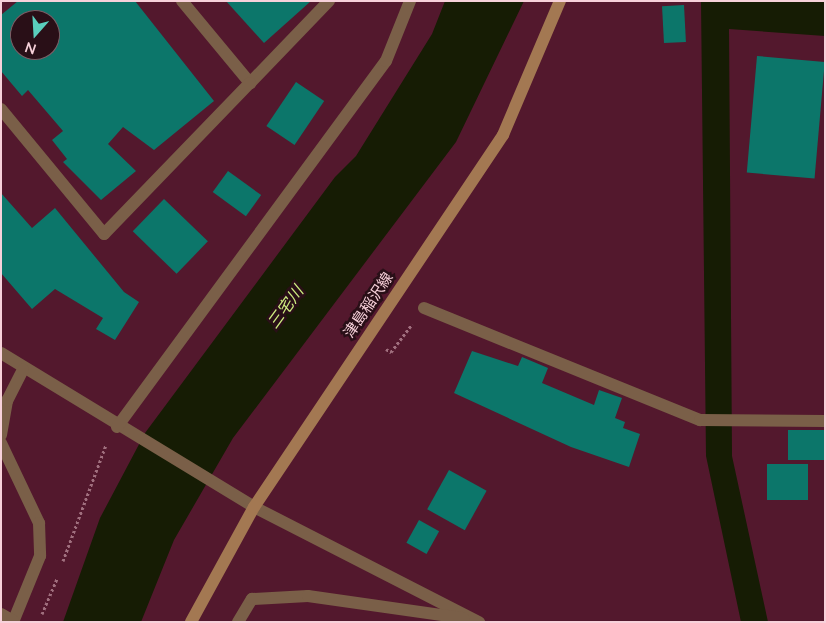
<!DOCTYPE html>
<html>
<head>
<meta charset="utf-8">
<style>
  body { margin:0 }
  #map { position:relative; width:826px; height:623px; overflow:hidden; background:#53182d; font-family:Lato,"Noto Sans JP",sans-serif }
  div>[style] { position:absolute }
  .water>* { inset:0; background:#161c04 }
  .building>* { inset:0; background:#0c766a; transform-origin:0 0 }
  .path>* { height:3px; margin-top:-1.5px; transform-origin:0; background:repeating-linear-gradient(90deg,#a06f7e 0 2.5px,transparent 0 5px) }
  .minor>* { height:12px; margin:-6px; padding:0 6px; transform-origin:6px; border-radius:6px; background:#7a5f48 }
  .secondary>* { height:12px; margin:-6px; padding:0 6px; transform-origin:6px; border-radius:6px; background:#a37852 }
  span { translate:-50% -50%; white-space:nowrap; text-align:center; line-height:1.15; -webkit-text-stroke:5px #290f17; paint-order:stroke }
  .street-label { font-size:15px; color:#f7d1da }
  .water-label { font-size:16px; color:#cfee81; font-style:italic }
  .frame { position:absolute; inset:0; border:2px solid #f7d1da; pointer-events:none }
  .north { position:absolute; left:10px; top:10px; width:50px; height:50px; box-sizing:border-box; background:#290f17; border:1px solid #7b5d65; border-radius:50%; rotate:199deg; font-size:14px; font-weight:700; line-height:20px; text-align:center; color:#f7d1da }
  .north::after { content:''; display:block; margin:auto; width:18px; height:22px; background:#5acebd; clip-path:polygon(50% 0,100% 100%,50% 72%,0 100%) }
</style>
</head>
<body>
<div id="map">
  <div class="water">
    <i style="clip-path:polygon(445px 1px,524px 1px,456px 142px,233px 438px,174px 540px,141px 622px,63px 622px,100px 518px,145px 433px,335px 177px,356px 156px,432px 34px)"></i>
    <i style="clip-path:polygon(701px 1px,825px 1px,825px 36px,729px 29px,732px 456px,768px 622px,741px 622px,706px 456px)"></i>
  </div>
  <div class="building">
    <i style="clip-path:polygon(evenodd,18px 1px,135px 1px,214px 101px,154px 150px,123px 127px,108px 144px,136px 171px,101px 200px,63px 162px,67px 159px,52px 140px,63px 131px,28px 90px,22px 96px,1px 71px,1px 15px,18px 1px,20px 20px,50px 20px,50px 50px,20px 50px,20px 20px)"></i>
    <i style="clip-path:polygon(226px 1px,311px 1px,264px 43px)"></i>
    <i style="left:684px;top:5px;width:37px;height:22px;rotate:87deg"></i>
    <i style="left:757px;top:56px;width:68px;height:117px;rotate:5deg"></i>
    <i style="left:296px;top:82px;width:34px;height:53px;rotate:34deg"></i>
    <i style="left:228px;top:171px;width:41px;height:26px;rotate:36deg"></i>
    <i style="clip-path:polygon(1px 193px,32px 228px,55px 208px,124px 292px,139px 302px,115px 340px,96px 329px,103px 318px,55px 289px,32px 309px,1px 273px)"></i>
    <i style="left:164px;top:199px;width:61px;height:45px;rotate:44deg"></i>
    <i style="clip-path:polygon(472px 351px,518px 366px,522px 357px,548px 368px,542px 383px,594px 405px,599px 390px,622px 398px,615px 418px,625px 422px,623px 428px,640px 434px,629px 467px,571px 447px,454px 393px)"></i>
    <i style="left:825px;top:430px;width:30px;height:37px;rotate:90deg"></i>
    <i style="left:767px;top:464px;width:41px;height:36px"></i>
    <i style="left:449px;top:470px;width:43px;height:45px;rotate:29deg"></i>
    <i style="left:419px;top:520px;width:23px;height:26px;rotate:29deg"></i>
  </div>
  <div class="path">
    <i style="left:386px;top:349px;width:6px;rotate:31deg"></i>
    <i style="left:391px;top:352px;width:35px;rotate:-53deg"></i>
    <i style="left:63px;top:561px;width:124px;rotate:-69.7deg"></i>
    <i style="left:42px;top:614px;width:39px;rotate:-67deg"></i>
  </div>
  <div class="minor">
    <i style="left:182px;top:1px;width:107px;rotate:50.3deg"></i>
    <i style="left:250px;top:83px;width:114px;rotate:-46.1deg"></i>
    <i style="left:1px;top:109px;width:162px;rotate:50.5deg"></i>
    <i style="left:104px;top:234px;width:210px;rotate:-46deg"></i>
    <i style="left:424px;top:308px;width:298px;rotate:22.1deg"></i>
    <i style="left:700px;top:420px;width:125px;rotate:0.5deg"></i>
    <i style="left:1px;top:353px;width:296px;rotate:31.3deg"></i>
    <i style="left:254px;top:507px;width:253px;rotate:27.1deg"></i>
    <i style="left:117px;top:427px;width:454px;rotate:-53.7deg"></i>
    <i style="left:386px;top:61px;width:65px;rotate:-68.2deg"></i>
    <i style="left:1px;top:435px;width:35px;rotate:-80deg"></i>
    <i style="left:7px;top:401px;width:35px;rotate:-63deg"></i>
    <i style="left:1px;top:443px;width:89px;rotate:64.6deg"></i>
    <i style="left:39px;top:523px;width:33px;rotate:88deg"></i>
    <i style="left:40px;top:556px;width:71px;rotate:112.2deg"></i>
    <i style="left:1px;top:614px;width:14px;rotate:30deg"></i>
    <i style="left:238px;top:622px;width:27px;rotate:-59deg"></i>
    <i style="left:252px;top:599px;width:56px;rotate:-3.1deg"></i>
    <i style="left:308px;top:596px;width:157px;rotate:8.1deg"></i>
  </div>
  <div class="secondary">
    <i style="left:191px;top:622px;width:131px;rotate:-61.3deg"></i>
    <i style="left:254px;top:507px;width:448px;rotate:-56.2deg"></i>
    <i style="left:503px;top:135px;width:146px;rotate:-67deg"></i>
  </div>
  <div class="street-label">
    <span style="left:368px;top:305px;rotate:-56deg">津島稲沢線</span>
  </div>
  <div class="water-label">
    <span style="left:285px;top:307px;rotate:-54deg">三宅川</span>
  </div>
  <div class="frame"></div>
  <div class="north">N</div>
</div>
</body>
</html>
